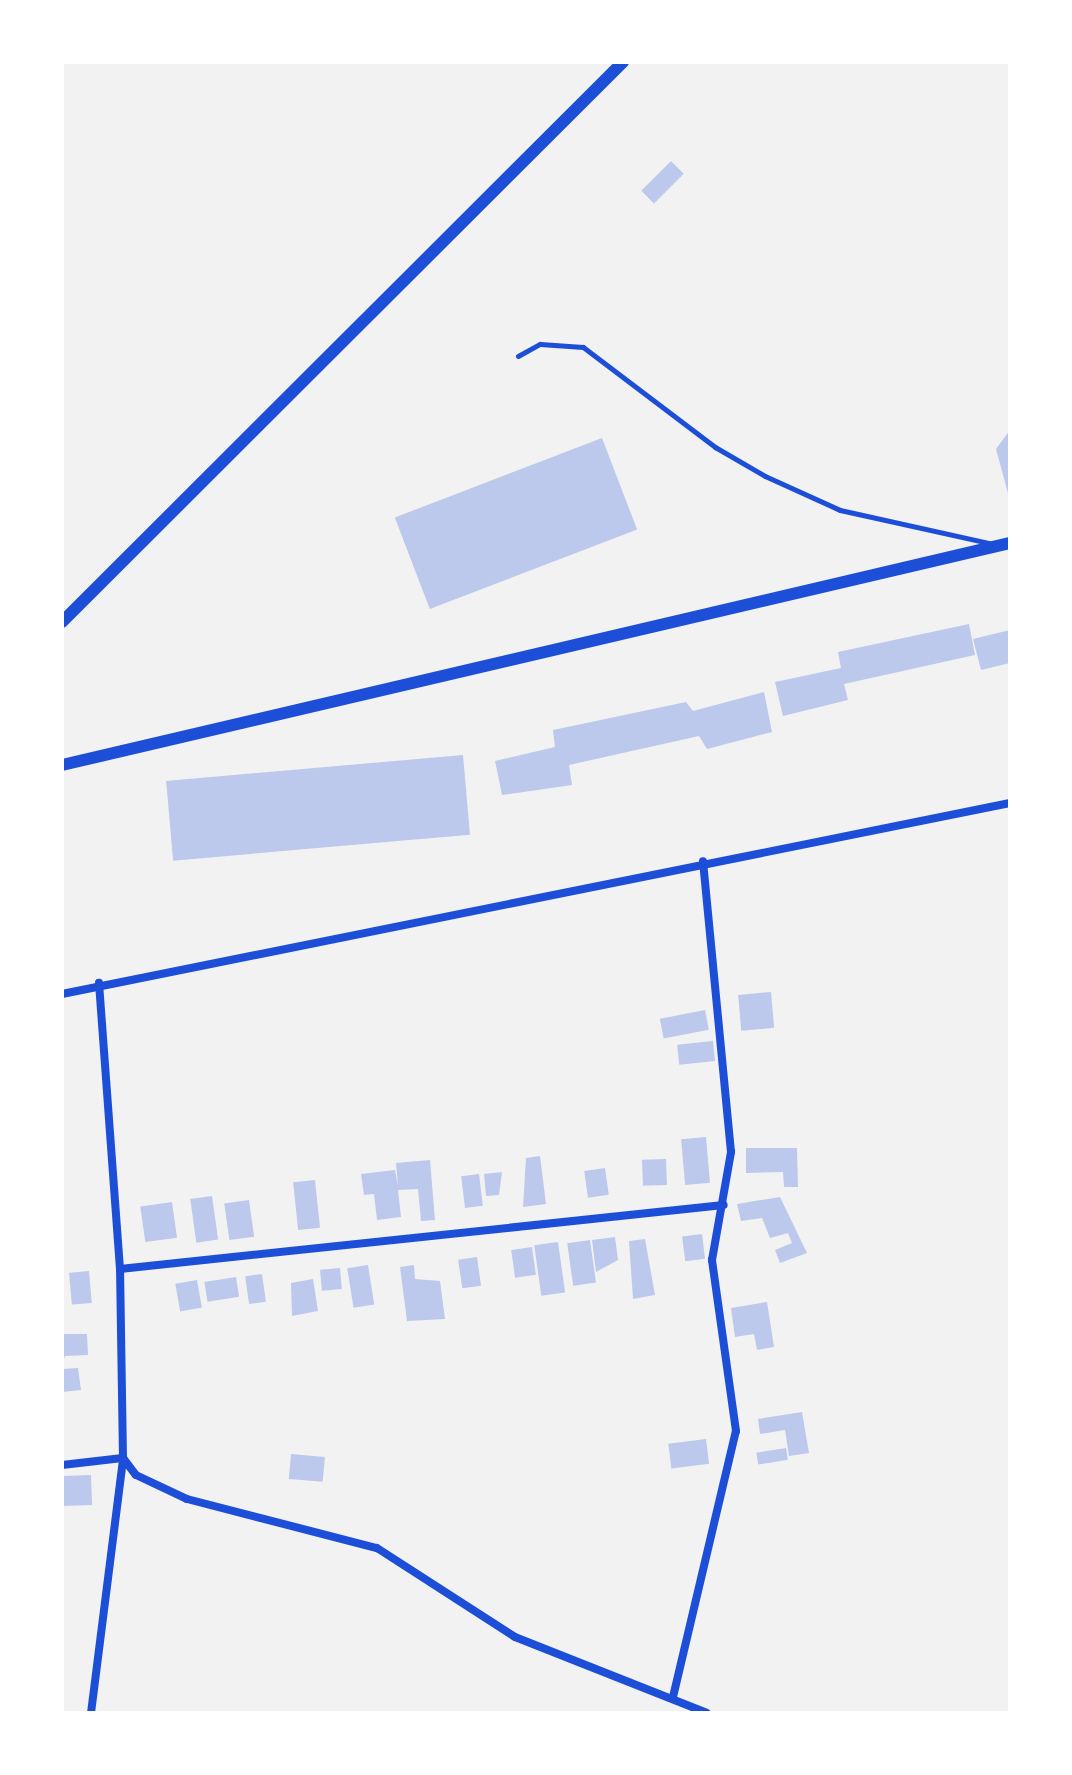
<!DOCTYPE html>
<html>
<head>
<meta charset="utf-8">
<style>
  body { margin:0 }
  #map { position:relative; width:1072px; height:1775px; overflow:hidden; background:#f2f2f2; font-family:"Titillium Web",sans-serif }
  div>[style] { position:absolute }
  .building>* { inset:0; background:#bdc9ec; transform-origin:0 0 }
  .service>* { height:5px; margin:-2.5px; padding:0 2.5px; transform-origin:2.5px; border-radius:2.5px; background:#1d4ed8 }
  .minor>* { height:8px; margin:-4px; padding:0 4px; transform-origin:4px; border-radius:4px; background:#1d4ed8 }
  .tertiary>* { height:12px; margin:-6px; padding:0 6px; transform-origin:6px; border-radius:6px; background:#1d4ed8 }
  span { translate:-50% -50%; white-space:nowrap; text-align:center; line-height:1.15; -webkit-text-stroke:8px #fff; paint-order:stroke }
  .frame { position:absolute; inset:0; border:64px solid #fff; pointer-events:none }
</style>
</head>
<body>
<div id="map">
  <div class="building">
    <i style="left:671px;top:161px;width:18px;height:42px;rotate:45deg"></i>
    <i style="clip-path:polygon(1010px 430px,1010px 497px,1009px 497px,996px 449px)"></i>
    <i style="left:602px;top:438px;width:98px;height:222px;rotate:69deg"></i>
    <i style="clip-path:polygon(969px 624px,975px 655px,844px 684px,848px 700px,783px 716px,775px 682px,841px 668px,838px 652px)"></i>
    <i style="clip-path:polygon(1010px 630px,1010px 663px,981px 670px,973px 639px)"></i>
    <i style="clip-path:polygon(764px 692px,772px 732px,707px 749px,699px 736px,569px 765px,572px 785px,502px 795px,495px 761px,555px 747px,553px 730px,686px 702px,693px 711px)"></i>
    <i style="left:463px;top:755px;width:80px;height:298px;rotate:85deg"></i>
    <i style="left:771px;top:992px;width:36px;height:33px;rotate:85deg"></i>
    <i style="left:705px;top:1010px;width:20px;height:46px;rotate:79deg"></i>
    <i style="left:713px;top:1041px;width:20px;height:36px;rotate:84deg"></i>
    <i style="left:706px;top:1137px;width:46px;height:25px;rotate:85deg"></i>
    <i style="clip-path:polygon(746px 1148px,797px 1148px,798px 1187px,784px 1187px,783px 1172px,746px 1173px)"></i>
    <i style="clip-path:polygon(540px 1156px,546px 1204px,523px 1207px,526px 1158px)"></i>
    <i style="left:666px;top:1159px;width:26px;height:24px;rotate:88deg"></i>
    <i style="clip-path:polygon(430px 1160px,435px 1220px,421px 1221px,418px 1189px,398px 1190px,401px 1217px,377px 1220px,374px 1194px,364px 1195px,361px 1174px,395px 1170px,398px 1186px,396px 1163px)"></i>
    <i style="left:605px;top:1168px;width:27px;height:21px;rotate:82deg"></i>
    <i style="clip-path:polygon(502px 1172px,499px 1195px,486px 1196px,484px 1174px)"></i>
    <i style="left:479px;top:1174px;width:32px;height:18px;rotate:83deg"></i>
    <i style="left:315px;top:1180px;width:48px;height:22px;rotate:84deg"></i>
    <i style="left:212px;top:1196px;width:44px;height:22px;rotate:82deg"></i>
    <i style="clip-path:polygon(780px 1197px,807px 1253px,780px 1263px,775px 1250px,792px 1243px,788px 1233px,770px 1238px,762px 1218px,741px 1221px,737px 1204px)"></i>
    <i style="left:249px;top:1200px;width:37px;height:25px;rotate:82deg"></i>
    <i style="left:172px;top:1202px;width:36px;height:32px;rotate:82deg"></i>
    <i style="left:702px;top:1234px;width:25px;height:20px;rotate:83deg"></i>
    <i style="clip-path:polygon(615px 1237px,618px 1260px,596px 1272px,592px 1240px)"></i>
    <i style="clip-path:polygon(645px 1239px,655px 1295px,633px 1299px,629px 1241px)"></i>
    <i style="left:590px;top:1240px;width:43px;height:23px;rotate:82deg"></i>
    <i style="left:558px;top:1242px;width:51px;height:24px;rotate:82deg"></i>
    <i style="left:532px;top:1247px;width:28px;height:21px;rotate:82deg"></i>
    <i style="left:477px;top:1257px;width:29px;height:19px;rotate:82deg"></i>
    <i style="left:368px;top:1265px;width:40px;height:21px;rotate:81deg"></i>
    <i style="clip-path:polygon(414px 1265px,415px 1279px,440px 1281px,445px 1319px,407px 1321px,400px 1267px)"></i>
    <i style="left:340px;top:1268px;width:21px;height:20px;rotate:85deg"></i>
    <i style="left:89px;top:1271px;width:32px;height:20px;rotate:85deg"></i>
    <i style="left:262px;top:1274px;width:28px;height:17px;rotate:82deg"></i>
    <i style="left:236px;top:1277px;width:20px;height:32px;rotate:81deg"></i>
    <i style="clip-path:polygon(313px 1279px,318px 1311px,292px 1316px,291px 1283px)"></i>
    <i style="left:197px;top:1280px;width:28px;height:22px;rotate:80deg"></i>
    <i style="clip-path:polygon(767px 1302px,774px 1347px,757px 1350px,754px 1334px,735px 1337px,731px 1308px)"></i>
    <i style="clip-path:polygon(62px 1334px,87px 1334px,88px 1355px,65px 1356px,62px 1364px)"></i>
    <i style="clip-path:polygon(78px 1368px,81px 1390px,62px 1392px,62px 1369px)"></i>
    <i style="clip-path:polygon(802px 1412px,809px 1453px,789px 1456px,785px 1430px,760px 1434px,758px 1419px)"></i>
    <i style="left:706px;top:1439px;width:25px;height:38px;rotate:83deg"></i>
    <i style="left:786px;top:1448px;width:12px;height:30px;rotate:81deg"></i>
    <i style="left:291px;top:1454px;width:34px;height:25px;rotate:5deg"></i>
    <i style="left:91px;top:1475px;width:30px;height:29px;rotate:88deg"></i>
  </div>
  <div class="service">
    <i style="left:518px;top:356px;width:25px;rotate:-29deg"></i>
    <i style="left:540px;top:344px;width:43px;rotate:4deg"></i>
    <i style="left:583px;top:347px;width:166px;rotate:37.1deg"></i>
    <i style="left:715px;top:447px;width:58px;rotate:30.1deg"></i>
    <i style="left:765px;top:476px;width:82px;rotate:24.4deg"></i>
    <i style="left:840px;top:510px;width:153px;rotate:12.5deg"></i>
  </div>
  <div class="minor">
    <i style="left:62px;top:994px;width:967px;rotate:-11.39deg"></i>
    <i style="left:120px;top:1269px;width:607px;rotate:-6.05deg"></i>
    <i style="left:62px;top:1465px;width:61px;rotate:-6.5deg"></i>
    <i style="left:123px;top:1458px;width:21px;rotate:53deg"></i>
    <i style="left:136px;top:1475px;width:56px;rotate:25.2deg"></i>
    <i style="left:187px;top:1499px;width:196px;rotate:14.5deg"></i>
    <i style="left:377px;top:1548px;width:164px;rotate:32.8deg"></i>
    <i style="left:515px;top:1637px;width:206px;rotate:21.6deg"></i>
    <i style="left:673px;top:1697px;width:273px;rotate:-76.7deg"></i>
    <i style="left:736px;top:1431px;width:173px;rotate:-98deg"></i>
    <i style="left:712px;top:1260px;width:110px;rotate:-80deg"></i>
    <i style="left:731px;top:1152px;width:292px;rotate:-95.5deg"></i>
    <i style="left:91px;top:1713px;width:257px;rotate:-82.8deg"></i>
    <i style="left:123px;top:1458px;width:189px;rotate:-90.9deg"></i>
    <i style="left:120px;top:1269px;width:287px;rotate:-94.2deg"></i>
  </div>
  <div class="tertiary">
    <i style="left:62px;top:622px;width:793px;rotate:-44.95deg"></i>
    <i style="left:62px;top:765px;width:974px;rotate:-13.18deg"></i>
  </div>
  <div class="frame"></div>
</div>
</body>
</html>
